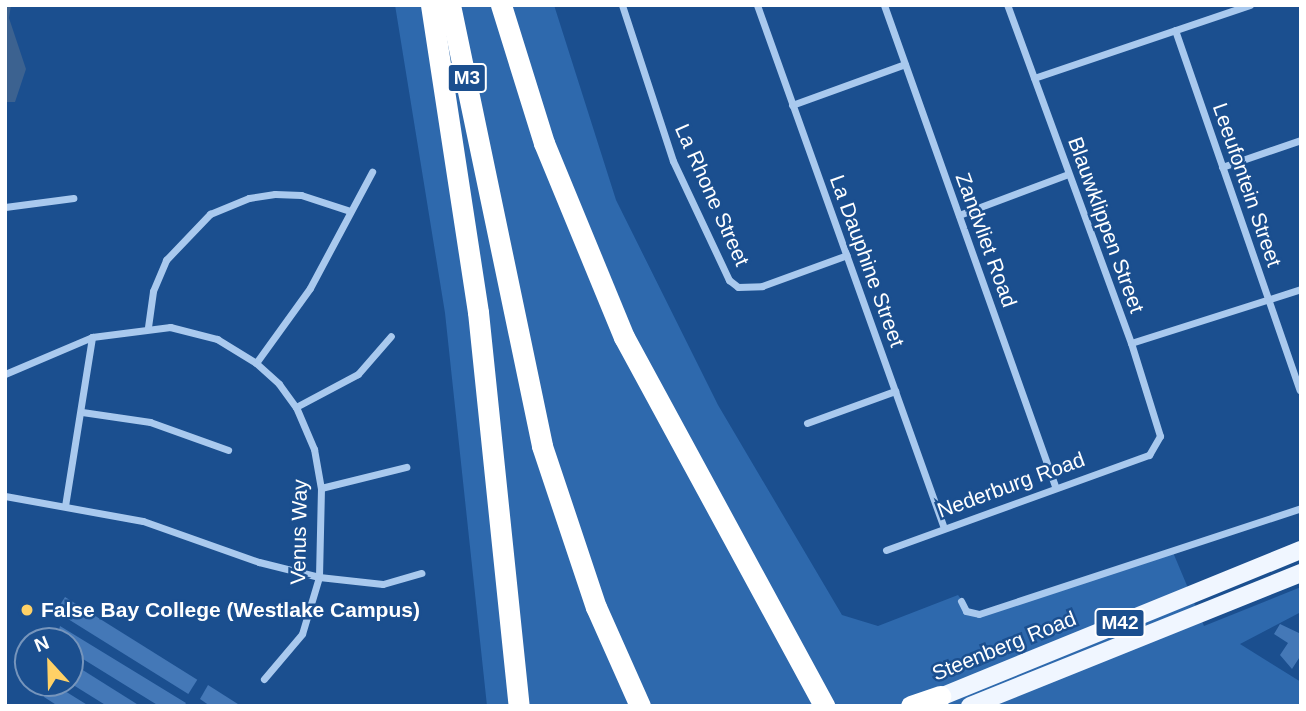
<!DOCTYPE html>
<html>
<head>
<meta charset="utf-8">
<style>
  body { margin:0 }
  #map { position:relative; width:1306px; height:711px; overflow:hidden; background:#1b4f8f; font-family:Helvetica,sans-serif }
  div>[style] { position:absolute }
  .green>* { inset:0; background:#2e69ad }
  .water>* { inset:0; background:#3c6290 }
  .building>* { inset:0; background:#4478b7; transform-origin:0 0 }
  .street>* { height:7px; margin:-3.5px; padding:0 3.5px; transform-origin:3.5px; border-radius:3.5px; background:#a9c9ee }
  .primary>* { height:18px; margin:-9px; padding:0 9px; transform-origin:9px; border-radius:9px; background:#f0f6ff }
  .highway>* { height:21px; margin:-10.5px; padding:0 10.5px; transform-origin:10.5px; border-radius:10.5px; background:#fff }
  .dots>* { width:19px; height:19px; translate:-50% -50%; box-sizing:border-box; border:4px solid #1b4f8f; border-radius:50% }
  span { translate:-50% -50%; white-space:nowrap; text-align:center; line-height:1.15; -webkit-text-stroke:5px #1b4f8f; paint-order:stroke }
  .shield-label span { padding:2px 5px; background:#1b4f8f; border:2px solid; border-radius:5px; -webkit-text-stroke-width:0 }
  .shield-label { font-size:19px; color:#fff; font-weight:700 }
  .street-label { font-size:21px; color:#fff }
  .poi-label { font-size:21px; color:#fff; font-weight:700 }
  .left { translate:0 -50%; text-align:left }
  .frame { position:absolute; inset:0; border:7px solid #fff; pointer-events:none }
  .north { position:absolute; left:14px; top:627px; width:70px; height:70px; box-sizing:border-box; background:#1b4f8f; border:2px solid #7695bc; border-radius:50%; rotate:338deg; font-size:19px; font-weight:700; line-height:28px; text-align:center; color:#fff }
  .north::after { content:''; display:block; margin:auto; width:24px; height:32px; background:#ffd166; clip-path:polygon(50% 0,100% 100%,50% 72%,0 100%) }
</style>
</head>
<body>
<div id="map">
  <div class="green">
    <i style="clip-path:polygon(395px 5px,554px 5px,616px 200px,718px 405px,842px 615px,878px 626px,958px 595px,972px 614px,1172px 550px,1204px 626px,1301px 587px,1301px 612px,1240px 644px,1301px 682px,1301px 706px,487px 706px,445px 313px)"></i>
  </div>
  <div class="water">
    <i style="clip-path:polygon(5px 5px,11px 5px,9px 18px,26px 69px,15px 102px,5px 102px)"></i>
  </div>
  <div class="building">
    <i style="left:65px;top:597px;width:156px;height:17px;rotate:32deg"></i>
    <i style="clip-path:polygon(1280px 624px,1301px 634px,1301px 655px,1292px 669px,1280px 655px,1288px 643px,1274px 634px)"></i>
    <i style="clip-path:polygon(60px 626px,186px 703px,184px 706px,159px 706px,70px 651px,70px 641px,56px 641px)"></i>
    <i style="clip-path:polygon(70px 662px,140px 706px,107px 706px,70px 683px)"></i>
    <i style="clip-path:polygon(47px 683px,52px 683px,89px 706px,58px 706px,44px 697px)"></i>
    <i style="clip-path:polygon(208px 685px,241px 706px,210px 706px,200px 699px)"></i>
  </div>
  <div class="street">
    <i style="left:622px;top:5px;width:164px;rotate:71.9deg"></i>
    <i style="left:673px;top:161px;width:132px;rotate:64.8deg"></i>
    <i style="left:729px;top:280px;width:11px;rotate:38deg"></i>
    <i style="left:738px;top:287px;width:24px;rotate:-2deg"></i>
    <i style="left:762px;top:286px;width:90px;rotate:-20deg"></i>
    <i style="left:757px;top:5px;width:555px;rotate:70.33deg"></i>
    <i style="left:884px;top:5px;width:510px;rotate:70.43deg"></i>
    <i style="left:1175px;top:30px;width:381px;rotate:70.9deg"></i>
    <i style="left:1034px;top:78px;width:228px;rotate:-18.7deg"></i>
    <i style="left:792px;top:105px;width:120px;rotate:-19.9deg"></i>
    <i style="left:1222px;top:167px;width:83px;rotate:-18.9deg"></i>
    <i style="left:5px;top:207px;width:69px;rotate:-7.5deg"></i>
    <i style="left:959px;top:215px;width:116px;rotate:-20.6deg"></i>
    <i style="left:148px;top:327px;width:36px;rotate:-82deg"></i>
    <i style="left:153px;top:291px;width:34px;rotate:-67deg"></i>
    <i style="left:166px;top:260px;width:64px;rotate:-46.3deg"></i>
    <i style="left:210px;top:214px;width:42px;rotate:-22.3deg"></i>
    <i style="left:249px;top:198px;width:26px;rotate:-9deg"></i>
    <i style="left:275px;top:194px;width:26px;rotate:2deg"></i>
    <i style="left:301px;top:195px;width:52px;rotate:18.1deg"></i>
    <i style="left:1131px;top:343px;width:178px;rotate:-17.6deg"></i>
    <i style="left:256px;top:363px;width:92px;rotate:-54.2deg"></i>
    <i style="left:310px;top:288px;width:132px;rotate:-61.9deg"></i>
    <i style="left:5px;top:374px;width:95px;rotate:-23deg"></i>
    <i style="left:92px;top:337px;width:79px;rotate:-7.3deg"></i>
    <i style="left:170px;top:327px;width:49px;rotate:14.3deg"></i>
    <i style="left:217px;top:339px;width:46px;rotate:31.6deg"></i>
    <i style="left:256px;top:363px;width:31px;rotate:42deg"></i>
    <i style="left:279px;top:384px;width:29px;rotate:54deg"></i>
    <i style="left:296px;top:407px;width:46px;rotate:66.8deg"></i>
    <i style="left:314px;top:449px;width:40px;rotate:80deg"></i>
    <i style="left:321px;top:488px;width:89px;rotate:91.3deg"></i>
    <i style="left:319px;top:577px;width:59px;rotate:106.6deg"></i>
    <i style="left:302px;top:634px;width:59px;rotate:130.2deg"></i>
    <i style="left:296px;top:407px;width:70px;rotate:-28deg"></i>
    <i style="left:358px;top:374px;width:50px;rotate:-49deg"></i>
    <i style="left:82px;top:412px;width:69px;rotate:8.4deg"></i>
    <i style="left:150px;top:422px;width:83px;rotate:19.7deg"></i>
    <i style="left:807px;top:423px;width:94px;rotate:-20deg"></i>
    <i style="left:321px;top:488px;width:88px;rotate:-13.9deg"></i>
    <i style="left:5px;top:496px;width:140px;rotate:10.3deg"></i>
    <i style="left:143px;top:521px;width:123px;rotate:19.5deg"></i>
    <i style="left:259px;top:562px;width:62px;rotate:14deg"></i>
    <i style="left:319px;top:577px;width:64px;rotate:6.2deg"></i>
    <i style="left:383px;top:584px;width:40px;rotate:-16deg"></i>
    <i style="left:65px;top:506px;width:171px;rotate:-80.9deg"></i>
    <i style="left:886px;top:550px;width:280px;rotate:-19.9deg"></i>
    <i style="left:1149px;top:455px;width:22px;rotate:-60deg"></i>
    <i style="left:1160px;top:436px;width:97px;rotate:-107.3deg"></i>
    <i style="left:1131px;top:343px;width:360px;rotate:-110.1deg"></i>
    <i style="left:961px;top:601px;width:11px;rotate:63deg"></i>
    <i style="left:966px;top:611px;width:13px;rotate:13deg"></i>
    <i style="left:979px;top:614px;width:339px;rotate:-18.2deg"></i>
  </div>
  <div class="primary">
    <i style="left:928px;top:702px;width:403px;rotate:-22.2deg"></i>
    <i style="left:970px;top:706px;width:357px;rotate:-21.9deg"></i>
  </div>
  <div class="highway">
    <i style="left:431px;top:5px;width:311px;rotate:81.3deg"></i>
    <i style="left:478px;top:312px;width:396px;rotate:84.1deg"></i>
    <i style="left:450px;top:5px;width:450px;rotate:78.2deg"></i>
    <i style="left:542px;top:446px;width:170px;rotate:71.5deg"></i>
    <i style="left:596px;top:607px;width:108px;rotate:66deg"></i>
    <i style="left:501px;top:5px;width:145px;rotate:72.7deg"></i>
    <i style="left:544px;top:143px;width:210px;rotate:67.6deg"></i>
    <i style="left:624px;top:337px;width:420px;rotate:61.5deg"></i>
    <i style="left:911px;top:706px;width:31px;rotate:-19deg"></i>
  </div>
  <div class="dots">
    <i style="left:27px;top:610px;background:#ffd166"></i>
  </div>
  <div class="shield-label">
    <span style="left:467px;top:78px">M3</span>
    <span style="left:1120px;top:623px">M42</span>
  </div>
  <div class="street-label">
    <span style="left:1247px;top:185px;rotate:71deg">Leeufontein Street</span>
    <span style="left:712px;top:195px;rotate:66deg">La Rhone Street</span>
    <span style="left:1106px;top:225px;rotate:70deg">Blauwklippen Street</span>
    <span style="left:986px;top:240px;rotate:70deg">Zandvliet Road</span>
    <span style="left:867px;top:261px;rotate:70deg">La Dauphine Street</span>
    <span style="left:1011px;top:485px;rotate:-20deg">Nederburg Road</span>
    <span style="left:299px;top:532px;rotate:-89deg">Venus Way</span>
    <span style="left:1004px;top:646px;rotate:-22deg">Steenberg Road</span>
  </div>
  <div class="poi-label">
    <span class="left" style="left:41px;top:610px">False Bay College (Westlake Campus)</span>
  </div>
  <div class="frame"></div>
  <div class="north">N</div>
</div>
</body>
</html>
